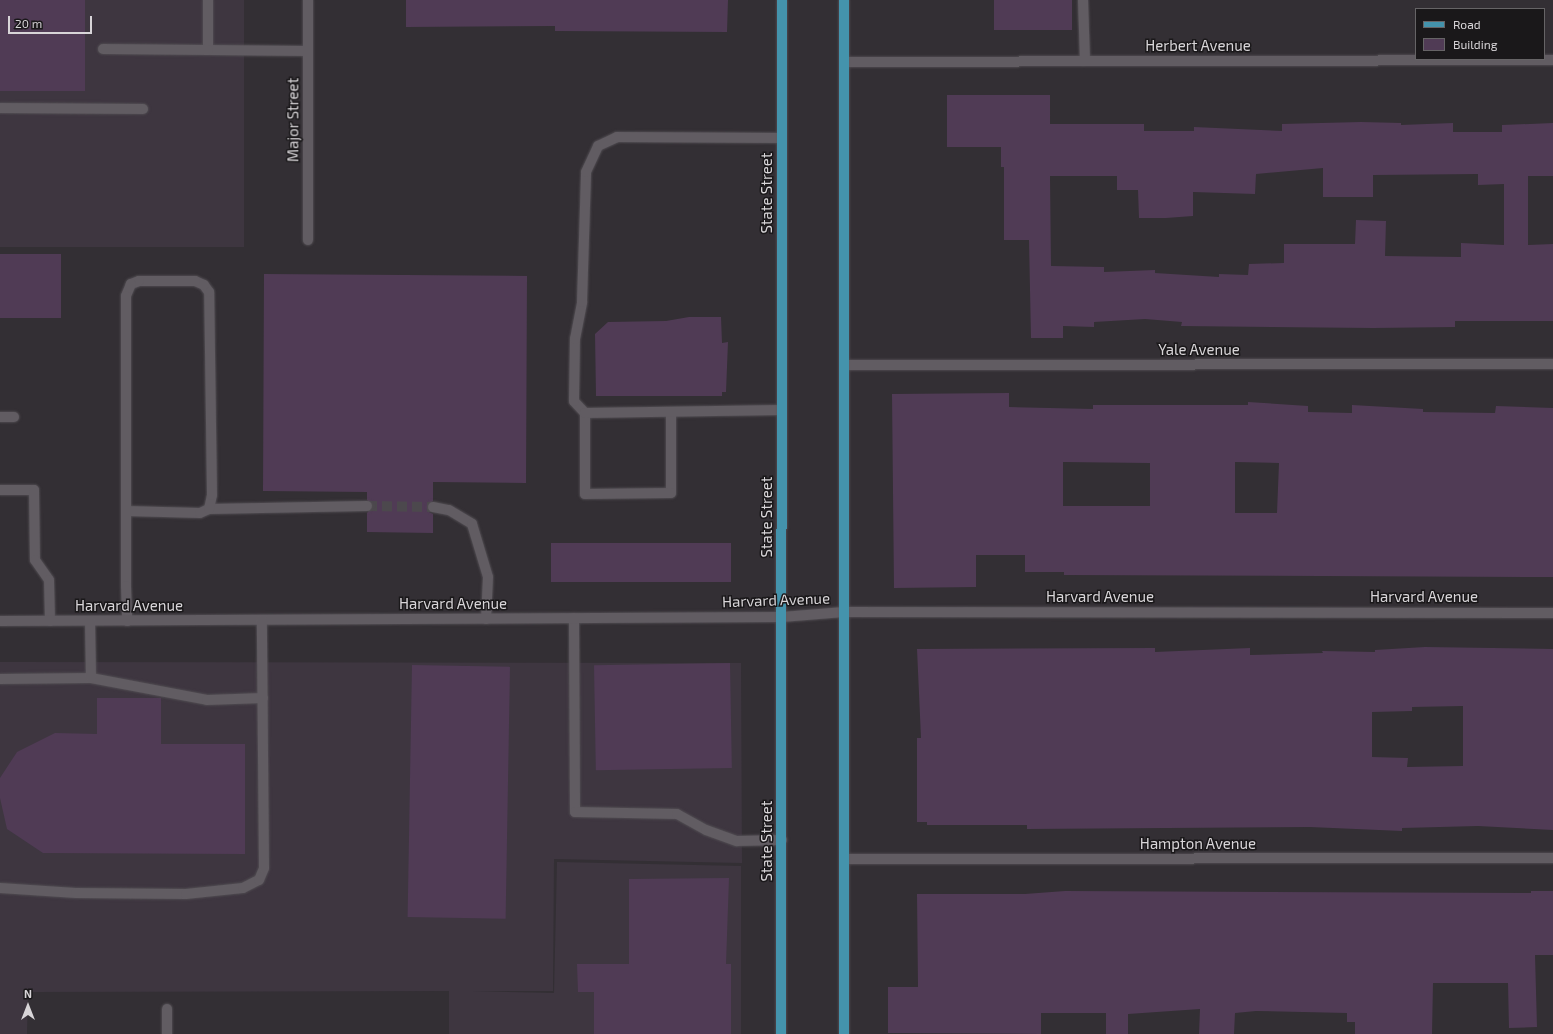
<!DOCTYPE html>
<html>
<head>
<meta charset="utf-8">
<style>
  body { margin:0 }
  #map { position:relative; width:1553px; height:1034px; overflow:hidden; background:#332f34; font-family:"Exo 2",sans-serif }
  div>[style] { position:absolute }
  .built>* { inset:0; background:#3e3640; transform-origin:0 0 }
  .building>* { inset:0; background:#503b55; transform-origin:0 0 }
  .minor-tunnel>* { height:10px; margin-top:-5px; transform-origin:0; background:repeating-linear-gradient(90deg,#4c484d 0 10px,transparent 0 15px) }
  .roads { filter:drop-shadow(0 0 1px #504c51) drop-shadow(0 0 1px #504c51) }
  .minor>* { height:10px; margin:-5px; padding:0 5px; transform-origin:5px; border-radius:5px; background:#615c62 }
  .major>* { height:10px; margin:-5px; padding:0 5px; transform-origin:5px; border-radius:5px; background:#4493ac }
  span { translate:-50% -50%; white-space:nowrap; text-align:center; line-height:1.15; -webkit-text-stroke:3px #1a181a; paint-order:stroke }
  .street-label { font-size:15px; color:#d8d5d8 }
  .legend { position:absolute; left:1415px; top:8px; width:130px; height:52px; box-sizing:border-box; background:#1a181a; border:1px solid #666466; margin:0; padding:5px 7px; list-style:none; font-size:12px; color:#d8d5d8 }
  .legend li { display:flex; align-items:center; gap:8px; height:20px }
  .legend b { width:20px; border:1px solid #666466 }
  .north { position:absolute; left:8px; top:986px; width:40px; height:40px; -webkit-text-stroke:3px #1a181a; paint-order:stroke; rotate:0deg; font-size:11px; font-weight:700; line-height:16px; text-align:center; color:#d8d5d8 }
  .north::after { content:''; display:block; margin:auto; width:14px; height:18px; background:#d8d5d8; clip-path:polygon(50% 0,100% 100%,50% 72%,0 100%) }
  .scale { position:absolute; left:8px; top:16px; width:84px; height:18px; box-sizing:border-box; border:2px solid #d8d5d8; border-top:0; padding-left:5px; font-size:12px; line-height:14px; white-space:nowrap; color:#d8d5d8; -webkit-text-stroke:3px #1a181a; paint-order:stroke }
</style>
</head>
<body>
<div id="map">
  <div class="built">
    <i style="left:0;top:0;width:244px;height:247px"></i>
    <i style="clip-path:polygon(0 662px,741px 663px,742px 863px,554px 859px,553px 991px,472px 991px,554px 993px,557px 862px,741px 866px,741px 1034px,449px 1034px,449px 991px,28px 992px,27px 1034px,0 1034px)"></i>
  </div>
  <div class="building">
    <i style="left:0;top:0;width:85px;height:91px"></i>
    <i style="clip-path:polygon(406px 0,728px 0,727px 32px,555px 31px,555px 26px,406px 27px)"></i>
    <i style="left:994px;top:0;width:78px;height:30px"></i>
    <i style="clip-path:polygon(evenodd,947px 95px,1050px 95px,1050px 124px,1144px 124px,1144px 131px,1194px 131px,1194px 127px,1282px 131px,1282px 124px,1361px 122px,1401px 123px,1401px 125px,1453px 123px,1453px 132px,1502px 132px,1502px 125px,1553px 123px,1553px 176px,1528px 176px,1528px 245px,1553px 244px,1553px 321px,1455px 321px,1455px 327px,1373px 328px,1181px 326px,1182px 322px,1145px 319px,1094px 322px,1094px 327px,1063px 326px,1063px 338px,1031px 338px,1029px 240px,1004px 240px,1004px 167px,1001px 167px,1001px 147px,947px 147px,947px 95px,1323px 168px,1323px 197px,1373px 197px,1373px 175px,1478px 174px,1478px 185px,1504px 184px,1504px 245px,1461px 243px,1461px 257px,1385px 256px,1386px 221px,1356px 220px,1355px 244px,1284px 244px,1284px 263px,1249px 264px,1248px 275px,1219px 274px,1219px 277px,1155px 273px,1155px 270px,1104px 272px,1104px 267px,1051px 266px,1050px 176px,1117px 176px,1117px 190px,1138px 190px,1139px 218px,1166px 218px,1193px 216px,1193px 192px,1255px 194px,1256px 174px,1323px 168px)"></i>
    <i style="left:0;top:254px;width:61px;height:64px"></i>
    <i style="clip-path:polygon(264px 274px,527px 276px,526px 483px,433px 482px,433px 501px,427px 506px,429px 512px,433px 514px,433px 533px,367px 532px,367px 513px,373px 506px,367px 500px,367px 492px,263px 491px)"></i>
    <i style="clip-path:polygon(689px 317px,721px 317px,722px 343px,728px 342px,726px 392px,722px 392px,722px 396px,596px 396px,595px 334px,608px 322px,666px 321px)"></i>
    <i style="clip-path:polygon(evenodd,1009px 393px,1009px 407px,1093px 409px,1093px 405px,1248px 405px,1248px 402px,1308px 406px,1308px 412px,1352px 413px,1352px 405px,1423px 409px,1423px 412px,1495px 413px,1496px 406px,1553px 408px,1553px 577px,1064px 575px,1064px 572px,1025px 572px,1025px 555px,976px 555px,976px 587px,894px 588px,892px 394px,1009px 393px,1063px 462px,1150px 463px,1150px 506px,1063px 506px,1063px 462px,1009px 393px,1235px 462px,1279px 463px,1277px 513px,1235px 513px,1235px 462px)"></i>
    <i style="left:551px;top:543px;width:180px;height:39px"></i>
    <i style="clip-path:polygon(evenodd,1425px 647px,1553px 649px,1553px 830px,1478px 826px,1402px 828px,1402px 831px,1310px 827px,1027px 829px,1027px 825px,927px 825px,927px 822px,917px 822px,917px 738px,921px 738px,917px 649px,1155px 648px,1155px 652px,1250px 648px,1250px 655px,1323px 653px,1322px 651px,1375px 652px,1375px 650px,1425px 647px,1463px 706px,1463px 766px,1407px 767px,1408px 758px,1372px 757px,1372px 712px,1412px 711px,1412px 707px,1463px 706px)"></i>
    <i style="left:730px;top:663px;width:105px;height:136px;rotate:89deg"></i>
    <i style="left:412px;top:665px;width:98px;height:252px;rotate:1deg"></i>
    <i style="clip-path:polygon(97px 698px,161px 698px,161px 744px,245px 744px,245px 854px,43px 853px,7px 829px,0 798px,0 778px,17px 752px,55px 733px,97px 734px)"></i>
    <i style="clip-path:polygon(729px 878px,726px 964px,731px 964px,731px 1034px,594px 1034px,594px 992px,578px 992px,577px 964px,629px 964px,629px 879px)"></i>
    <i style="clip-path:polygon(1065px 891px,1531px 893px,1531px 891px,1553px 891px,1553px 955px,1535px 955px,1537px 1027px,1509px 1028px,1508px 983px,1433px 983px,1432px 1034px,1355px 1034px,1355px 1022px,1347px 1022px,1347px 1013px,1256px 1011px,1235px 1013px,1234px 1034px,1199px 1034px,1200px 1009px,1128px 1014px,1128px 1034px,1106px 1034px,1106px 1013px,1041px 1013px,1041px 1034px,888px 1033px,888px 987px,918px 987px,917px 894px,1025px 894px)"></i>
  </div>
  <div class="minor-tunnel">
    <i style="left:367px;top:506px;width:66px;rotate:0.9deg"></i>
  </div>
  <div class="roads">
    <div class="minor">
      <i style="left:208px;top:0;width:50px;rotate:90deg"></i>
      <i style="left:208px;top:50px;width:100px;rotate:0.6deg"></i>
      <i style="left:1083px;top:0;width:61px;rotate:88.1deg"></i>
      <i style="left:103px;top:49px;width:105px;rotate:0.5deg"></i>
      <i style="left:844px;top:62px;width:709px;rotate:-0.16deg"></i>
      <i style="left:0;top:108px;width:143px;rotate:0.4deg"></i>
      <i style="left:308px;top:240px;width:240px;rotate:-90deg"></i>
      <i style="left:845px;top:365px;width:708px;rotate:-0.08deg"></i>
      <i style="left:585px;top:413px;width:16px;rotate:-133deg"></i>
      <i style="left:574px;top:401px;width:62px;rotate:-89.1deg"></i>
      <i style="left:575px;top:339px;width:38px;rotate:-79deg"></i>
      <i style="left:582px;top:302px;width:130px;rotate:-88.2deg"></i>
      <i style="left:586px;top:172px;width:29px;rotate:-65deg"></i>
      <i style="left:598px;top:146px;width:21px;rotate:-25deg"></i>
      <i style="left:617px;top:137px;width:165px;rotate:0.3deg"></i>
      <i style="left:671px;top:413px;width:80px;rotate:90deg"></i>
      <i style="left:671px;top:493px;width:86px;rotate:179.3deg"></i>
      <i style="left:585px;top:494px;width:81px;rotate:-90deg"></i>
      <i style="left:585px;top:413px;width:197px;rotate:-0.9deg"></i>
      <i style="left:0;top:417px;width:14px"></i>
      <i style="left:0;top:490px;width:34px"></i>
      <i style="left:34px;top:490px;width:70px;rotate:89.2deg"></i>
      <i style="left:35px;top:560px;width:24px;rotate:55deg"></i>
      <i style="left:49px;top:580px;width:41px;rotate:88.6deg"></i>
      <i style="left:433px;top:507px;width:16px;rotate:11deg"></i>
      <i style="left:449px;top:510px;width:27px;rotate:31deg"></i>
      <i style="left:472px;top:524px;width:55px;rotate:73.2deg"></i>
      <i style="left:488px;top:577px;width:42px;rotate:92.7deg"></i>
      <i style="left:209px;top:509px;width:158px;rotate:-1.1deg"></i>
      <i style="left:126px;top:511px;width:74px;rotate:1.5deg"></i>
      <i style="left:200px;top:513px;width:10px;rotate:-24deg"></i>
      <i style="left:209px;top:509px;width:14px;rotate:-78deg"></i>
      <i style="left:212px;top:495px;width:203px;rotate:-90.8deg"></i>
      <i style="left:209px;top:292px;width:9px;rotate:-126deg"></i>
      <i style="left:204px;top:285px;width:10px;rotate:-156deg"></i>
      <i style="left:195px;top:281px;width:56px;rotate:180deg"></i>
      <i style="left:139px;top:281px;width:9px;rotate:159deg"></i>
      <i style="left:131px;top:284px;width:13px;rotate:113deg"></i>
      <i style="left:126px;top:296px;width:290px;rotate:90deg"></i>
      <i style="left:126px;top:586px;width:35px;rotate:88deg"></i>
      <i style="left:574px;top:618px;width:194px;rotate:89.7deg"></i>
      <i style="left:575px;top:812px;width:102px;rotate:1.1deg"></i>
      <i style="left:677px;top:814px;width:33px;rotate:29deg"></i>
      <i style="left:706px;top:830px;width:33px;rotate:20deg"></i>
      <i style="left:737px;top:841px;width:45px;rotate:-1.3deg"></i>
      <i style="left:0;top:621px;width:782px;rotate:-0.29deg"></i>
      <i style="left:782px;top:617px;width:62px;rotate:-4.6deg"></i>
      <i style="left:844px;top:612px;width:709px;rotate:0.08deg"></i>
      <i style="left:91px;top:678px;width:118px;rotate:10.7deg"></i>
      <i style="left:207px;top:700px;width:56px;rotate:-2deg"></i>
      <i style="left:0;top:679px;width:91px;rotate:-0.6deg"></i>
      <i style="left:91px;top:678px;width:57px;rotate:-91deg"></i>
      <i style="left:844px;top:859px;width:709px;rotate:-0.08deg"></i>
      <i style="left:0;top:888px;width:76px;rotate:3.8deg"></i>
      <i style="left:76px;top:893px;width:110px;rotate:0.5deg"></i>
      <i style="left:186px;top:894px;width:57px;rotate:-6deg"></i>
      <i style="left:243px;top:888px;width:18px;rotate:-27deg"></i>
      <i style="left:259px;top:880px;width:13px;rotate:-67deg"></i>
      <i style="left:264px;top:868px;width:248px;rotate:-90.5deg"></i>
      <i style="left:167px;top:1009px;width:25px;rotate:90deg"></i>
    </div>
    <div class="major">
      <i style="left:844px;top:0;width:1034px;rotate:90deg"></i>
      <i style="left:781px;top:1034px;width:1034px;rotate:-89.94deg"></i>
    </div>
  </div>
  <div class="street-label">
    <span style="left:1198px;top:46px">Herbert Avenue</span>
    <span style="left:293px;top:120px;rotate:-90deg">Major Street</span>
    <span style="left:767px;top:193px;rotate:-90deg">State Street</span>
    <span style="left:1199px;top:350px">Yale Avenue</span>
    <span style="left:767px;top:517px;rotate:-90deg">State Street</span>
    <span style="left:1100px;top:597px">Harvard Avenue</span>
    <span style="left:1424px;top:597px">Harvard Avenue</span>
    <span style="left:776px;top:600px;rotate:-2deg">Harvard Avenue</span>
    <span style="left:453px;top:604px">Harvard Avenue</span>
    <span style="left:129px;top:606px">Harvard Avenue</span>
    <span style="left:767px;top:841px;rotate:-90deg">State Street</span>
    <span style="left:1198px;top:844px">Hampton Avenue</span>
  </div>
  <ul class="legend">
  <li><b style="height:5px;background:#4493ac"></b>Road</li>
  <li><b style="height:11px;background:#503b55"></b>Building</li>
  </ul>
  <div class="north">N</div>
  <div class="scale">20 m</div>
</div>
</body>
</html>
